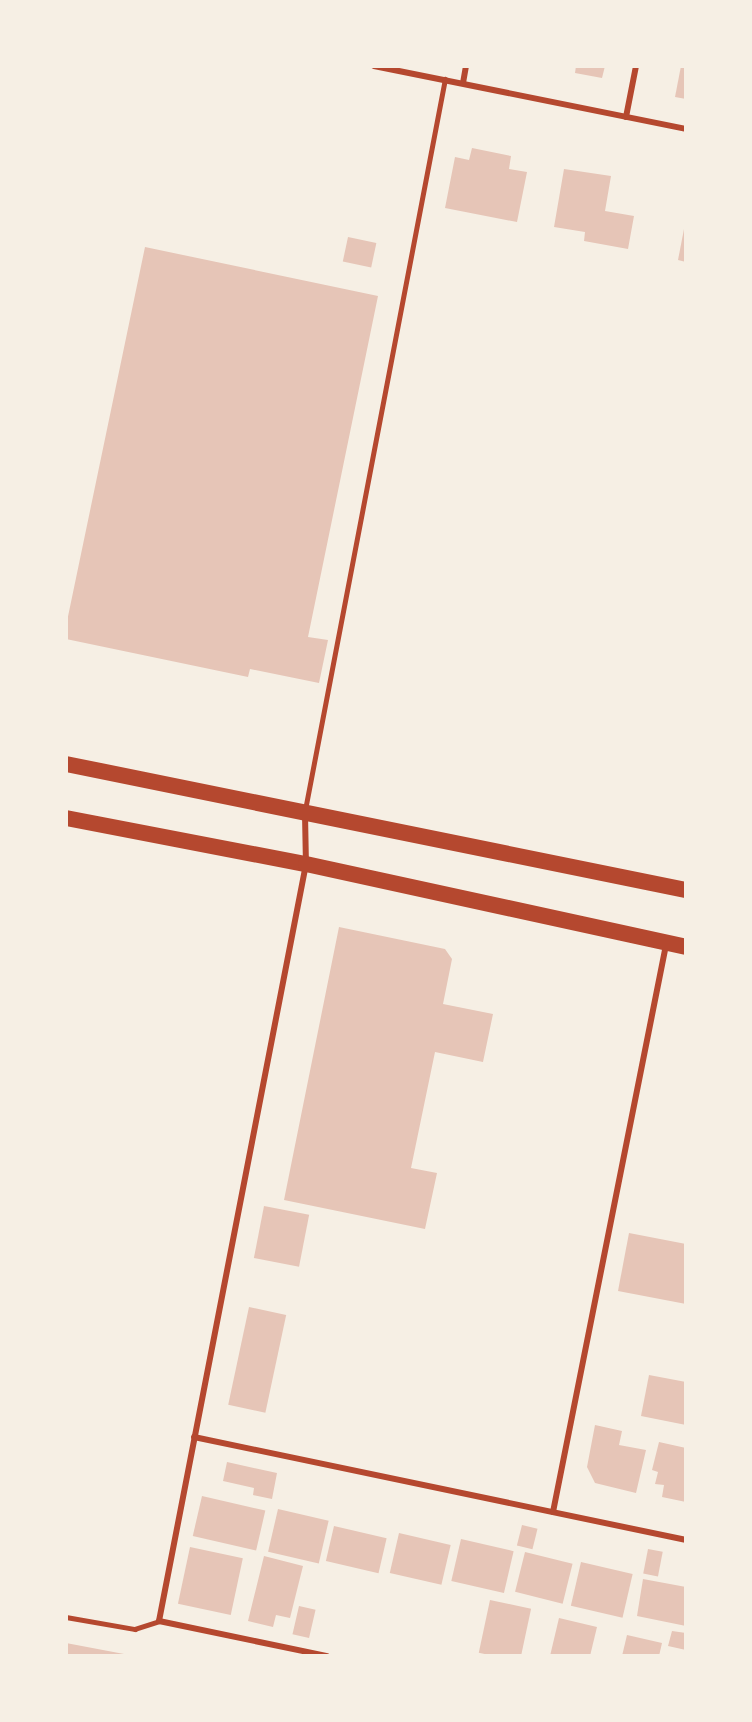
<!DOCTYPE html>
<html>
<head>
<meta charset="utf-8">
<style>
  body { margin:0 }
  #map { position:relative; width:752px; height:1722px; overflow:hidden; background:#f6efe4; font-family:"Roboto Condensed",sans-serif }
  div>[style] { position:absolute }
  .building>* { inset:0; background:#e6c5b7; transform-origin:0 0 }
  .service>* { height:4.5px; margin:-2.25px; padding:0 2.25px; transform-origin:2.25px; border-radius:2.25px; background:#b5482f }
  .minor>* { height:6px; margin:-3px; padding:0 3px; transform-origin:3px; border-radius:3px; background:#b5482f }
  .trunk>* { height:16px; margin:-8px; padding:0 8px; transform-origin:8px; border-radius:8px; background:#b5482f }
  span { translate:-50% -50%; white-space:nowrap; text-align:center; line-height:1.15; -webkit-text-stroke:5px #f6efe4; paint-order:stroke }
  .frame { position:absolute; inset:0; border:68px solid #f6efe4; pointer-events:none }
</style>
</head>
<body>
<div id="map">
  <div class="building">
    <i style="clip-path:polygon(576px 66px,605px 66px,602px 78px,575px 73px)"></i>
    <i style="clip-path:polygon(681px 66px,686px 66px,686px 99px,675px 97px)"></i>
    <i style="clip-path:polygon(472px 148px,511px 156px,509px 169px,527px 172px,517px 222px,445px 208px,455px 157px,469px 160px)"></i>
    <i style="clip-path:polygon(564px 169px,611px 176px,605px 211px,634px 216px,628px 249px,584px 241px,585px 232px,554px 227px)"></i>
    <i style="clip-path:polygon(685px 224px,686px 224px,686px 262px,678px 260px)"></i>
    <i style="left:348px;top:237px;width:29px;height:25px;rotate:12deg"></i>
    <i style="clip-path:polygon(145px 247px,378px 296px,308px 637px,328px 640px,319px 683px,250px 669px,248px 677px,66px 639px,66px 626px)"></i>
    <i style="clip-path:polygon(339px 927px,445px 949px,452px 959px,443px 1004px,493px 1014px,483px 1062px,435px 1052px,411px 1168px,437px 1173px,425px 1229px,284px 1200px)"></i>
    <i style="left:264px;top:1206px;width:46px;height:53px;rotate:11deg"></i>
    <i style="clip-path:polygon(629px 1233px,686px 1244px,686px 1304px,618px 1291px)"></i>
    <i style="left:249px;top:1307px;width:38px;height:100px;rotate:12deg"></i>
    <i style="clip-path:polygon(649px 1375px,686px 1382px,686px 1425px,641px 1416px)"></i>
    <i style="clip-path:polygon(595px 1425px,622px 1431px,619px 1445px,646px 1450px,636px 1493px,595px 1483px,587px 1467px)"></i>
    <i style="clip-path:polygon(659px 1442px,686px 1448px,686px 1502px,662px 1497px,664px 1485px,655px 1484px,658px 1472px,652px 1470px)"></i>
    <i style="clip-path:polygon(227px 1462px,277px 1473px,272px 1499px,253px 1495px,254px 1488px,223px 1481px)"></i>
    <i style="left:202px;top:1496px;width:65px;height:41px;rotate:13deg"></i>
    <i style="left:278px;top:1509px;width:52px;height:44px;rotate:13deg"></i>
    <i style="left:522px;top:1525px;width:16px;height:21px;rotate:14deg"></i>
    <i style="left:334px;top:1526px;width:54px;height:36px;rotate:13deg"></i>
    <i style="left:399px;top:1533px;width:53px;height:41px;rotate:13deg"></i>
    <i style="left:461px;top:1539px;width:54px;height:43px;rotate:13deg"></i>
    <i style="left:190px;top:1547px;width:54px;height:58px;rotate:12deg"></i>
    <i style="left:648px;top:1549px;width:15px;height:25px;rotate:11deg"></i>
    <i style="left:525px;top:1552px;width:49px;height:41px;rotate:14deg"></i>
    <i style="clip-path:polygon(264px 1556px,303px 1566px,290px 1618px,276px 1615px,273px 1627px,248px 1621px)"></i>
    <i style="left:581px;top:1562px;width:53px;height:45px;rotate:13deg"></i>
    <i style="clip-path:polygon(643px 1579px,686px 1587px,686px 1626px,637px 1616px)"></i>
    <i style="left:490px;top:1600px;width:42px;height:54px;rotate:12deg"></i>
    <i style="left:299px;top:1606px;width:17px;height:29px;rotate:13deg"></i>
    <i style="clip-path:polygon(559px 1618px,597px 1627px,590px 1656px,550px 1656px)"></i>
    <i style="clip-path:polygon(672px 1631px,686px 1633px,686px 1650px,668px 1646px)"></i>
    <i style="clip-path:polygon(627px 1635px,662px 1643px,659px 1656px,622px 1656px)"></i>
    <i style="clip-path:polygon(66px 1643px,124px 1654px,124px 1656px,66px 1656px)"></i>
  </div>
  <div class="service">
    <i style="left:305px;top:810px;width:744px;rotate:-79.16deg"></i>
    <i style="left:66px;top:1617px;width:70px;rotate:9.9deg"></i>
    <i style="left:135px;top:1629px;width:25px;rotate:-18deg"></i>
  </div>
  <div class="minor">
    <i style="left:374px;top:66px;width:318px;rotate:11.4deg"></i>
    <i style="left:463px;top:83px;width:17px;rotate:-80deg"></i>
    <i style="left:626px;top:117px;width:52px;rotate:-78.9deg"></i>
    <i style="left:305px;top:814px;width:50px;rotate:88.9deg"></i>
    <i style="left:306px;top:864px;width:771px;rotate:100.99deg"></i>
    <i style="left:159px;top:1621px;width:172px;rotate:11.8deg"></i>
    <i style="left:194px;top:1437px;width:503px;rotate:11.82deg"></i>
    <i style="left:553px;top:1512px;width:578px;rotate:-78.73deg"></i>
  </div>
  <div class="trunk">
    <i style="left:66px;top:764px;width:633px;rotate:11.49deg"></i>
    <i style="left:66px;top:818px;width:244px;rotate:10.9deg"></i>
    <i style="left:306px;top:864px;width:389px;rotate:12.3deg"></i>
  </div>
  <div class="frame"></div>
</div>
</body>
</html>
